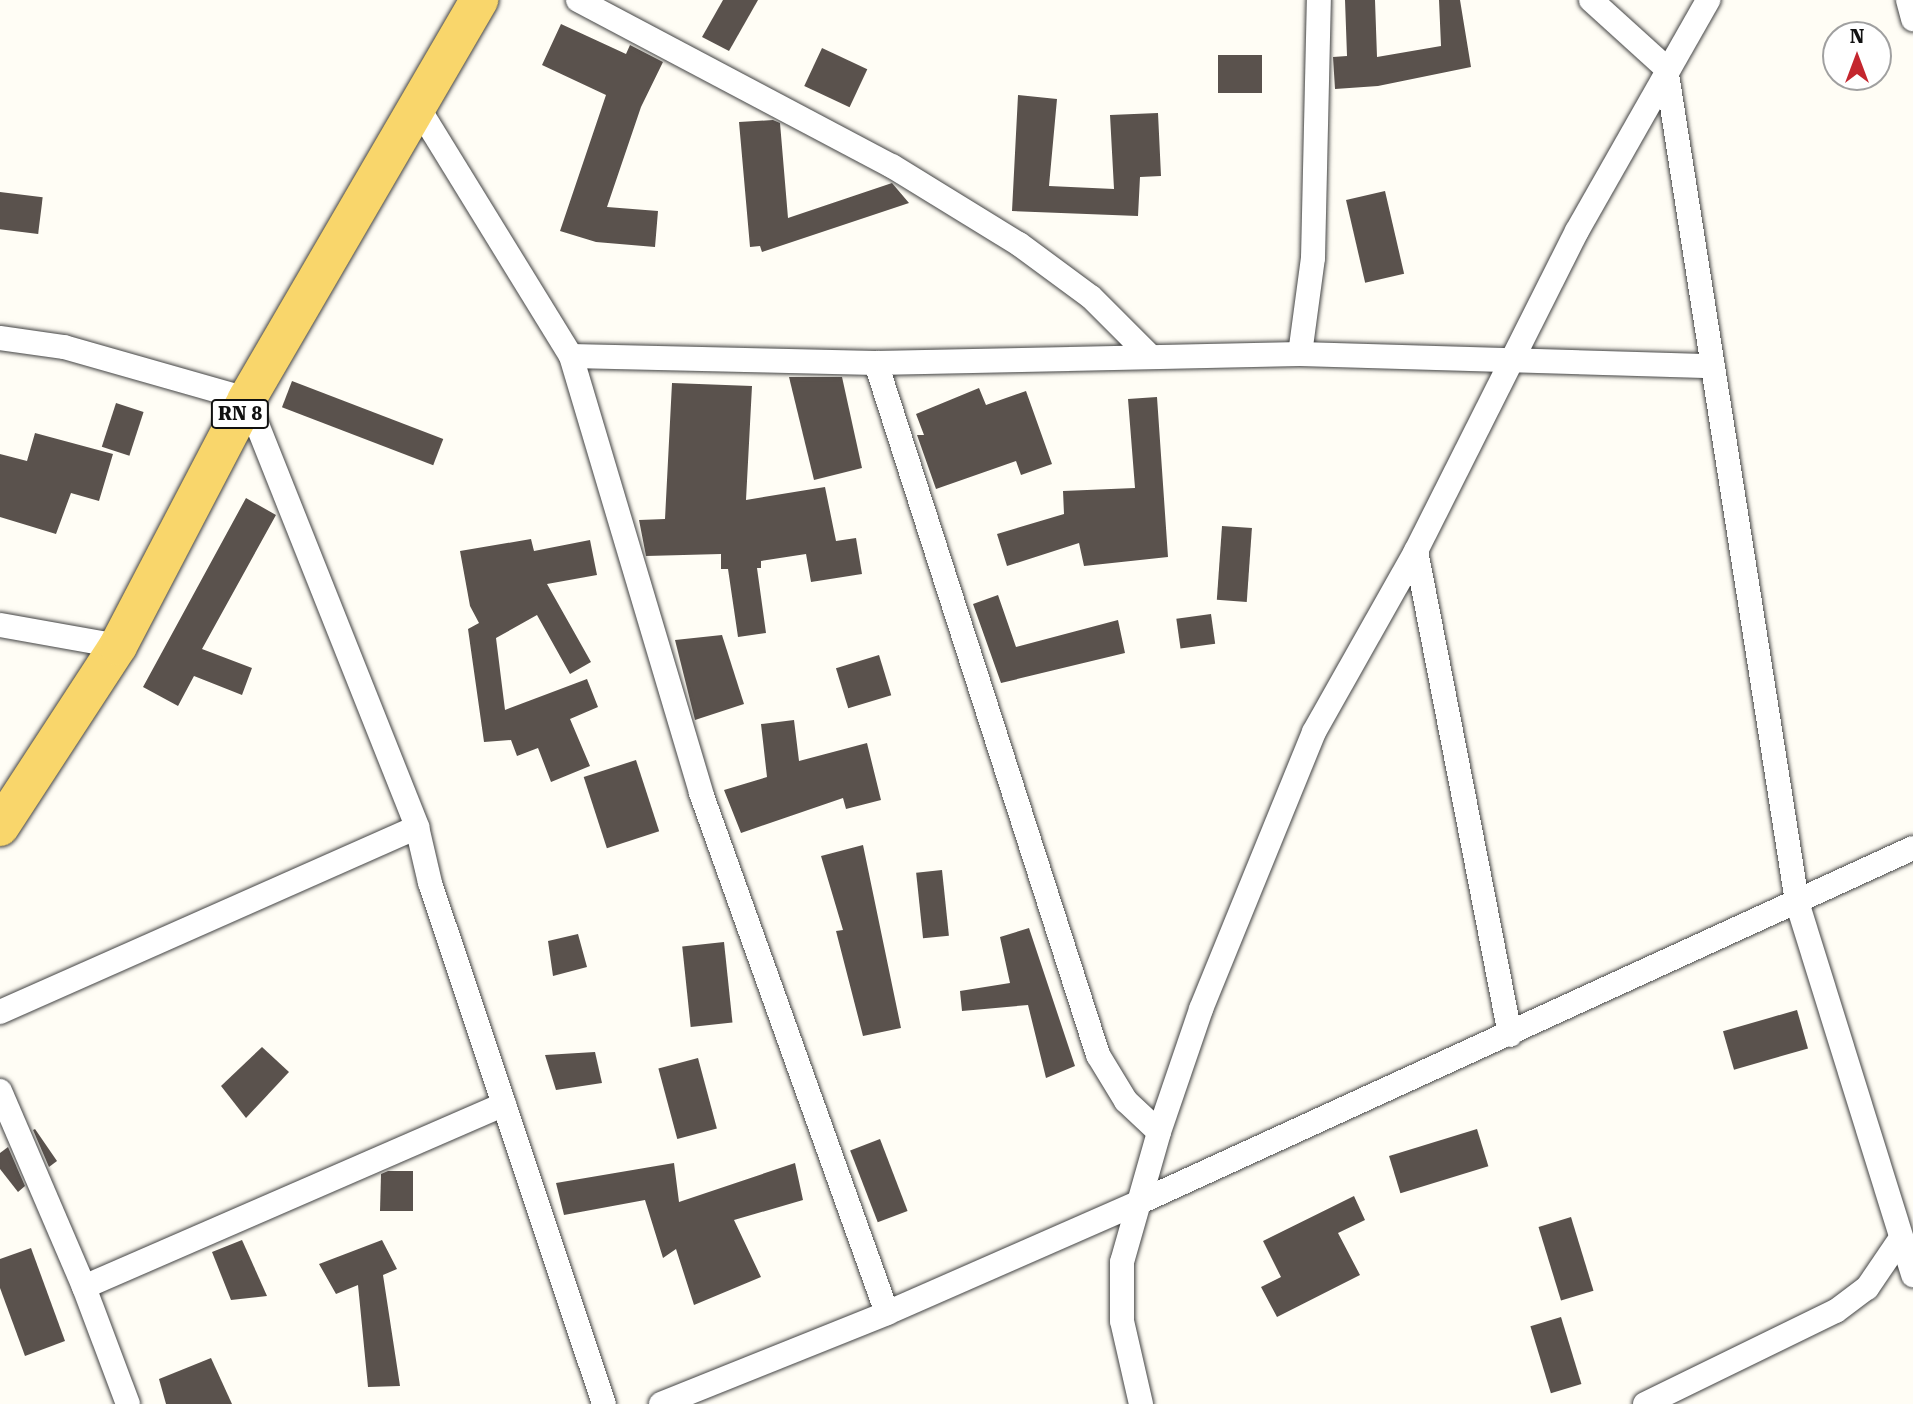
<!DOCTYPE html>
<html>
<head>
<meta charset="utf-8">
<style>
  body { margin:0 }
  #map { position:relative; width:1913px; height:1404px; overflow:hidden; background:#fffdf5; font-family:"Roboto Serif",serif }
  div>[style] { position:absolute }
  .building>* { inset:0; background:#5a524d; transform-origin:0 0 }
  .roads { filter:drop-shadow(0 0 2px #444) drop-shadow(0 0 2px #444) }
  .minor>* { height:24px; margin:-12px; padding:0 12px; transform-origin:12px; border-radius:12px; background:#fff }
  .primary>* { height:38px; margin:-19px; padding:0 19px; transform-origin:19px; border-radius:19px; background:#f9d66b }
  span { translate:-50% -50%; white-space:nowrap; text-align:center; line-height:1.15; -webkit-text-stroke:7px #fff; paint-order:stroke }
  .shield-label span { padding:2px 5px; background:#fff; border:2px solid; border-radius:5px; -webkit-text-stroke-width:0 }
  .shield-label { font-size:19px; color:#111; font-weight:700 }
  .north { position:absolute; left:1822px; top:21px; width:70px; height:70px; box-sizing:border-box; background:#fff; border:2px solid #a0a0a0; border-radius:50%; rotate:0deg; font-size:19px; font-weight:700; line-height:28px; text-align:center; color:#111 }
  .north::after { content:''; display:block; margin:auto; width:24px; height:32px; background:#c4262e; clip-path:polygon(50% 0,100% 100%,50% 72%,0 100%) }
</style>
</head>
<body>
<div id="map">
  <div class="building">
    <i style="clip-path:polygon(723px 0,758px 0,729px 51px,702px 37px)"></i>
    <i style="clip-path:polygon(1345px 0,1375px 0,1377px 57px,1441px 46px,1439px 0,1460px 0,1471px 67px,1378px 86px,1335px 89px,1333px 57px,1347px 56px)"></i>
    <i style="clip-path:polygon(561px 24px,626px 54px,630px 45px,663px 62px,641px 107px,607px 207px,658px 211px,655px 247px,596px 242px,560px 231px,606px 95px,542px 65px)"></i>
    <i style="left:822px;top:48px;width:50px;height:42px;rotate:25deg"></i>
    <i style="left:1218px;top:55px;width:44px;height:38px"></i>
    <i style="clip-path:polygon(1018px 95px,1057px 99px,1049px 186px,1114px 189px,1110px 115px,1158px 113px,1161px 176px,1140px 177px,1138px 216px,1012px 211px)"></i>
    <i style="clip-path:polygon(773px 120px,780px 123px,788px 218px,892px 183px,909px 203px,762px 252px,760px 246px,750px 247px,739px 122px)"></i>
    <i style="left:1385px;top:191px;width:85px;height:40px;rotate:77deg"></i>
    <i style="left:0;top:192px;width:43px;height:37px;rotate:7deg"></i>
    <i style="clip-path:polygon(789px 377px,842px 377px,862px 468px,814px 480px)"></i>
    <i style="left:292px;top:381px;width:162px;height:28px;rotate:21deg"></i>
    <i style="clip-path:polygon(672px 383px,752px 386px,746px 500px,825px 487px,836px 541px,856px 538px,862px 574px,811px 582px,806px 554px,761px 561px,761px 568px,757px 568px,766px 633px,738px 637px,728px 569px,721px 569px,721px 554px,646px 556px,639px 520px,665px 519px)"></i>
    <i style="clip-path:polygon(979px 388px,986px 405px,1026px 391px,1052px 464px,1021px 475px,1016px 461px,936px 489px,917px 435px,924px 435px,916px 414px)"></i>
    <i style="clip-path:polygon(1157px 397px,1168px 557px,1084px 566px,1079px 543px,1007px 566px,997px 534px,1064px 514px,1063px 491px,1135px 488px,1128px 399px)"></i>
    <i style="left:116px;top:403px;width:29px;height:46px;rotate:18deg"></i>
    <i style="clip-path:polygon(35px 433px,113px 454px,99px 501px,71px 493px,56px 534px,0 517px,0 454px,27px 461px)"></i>
    <i style="clip-path:polygon(246px 498px,276px 515px,202px 649px,252px 668px,242px 695px,194px 676px,178px 706px,143px 687px)"></i>
    <i style="left:1222px;top:526px;width:30px;height:74px;rotate:4deg"></i>
    <i style="clip-path:polygon(531px 539px,534px 551px,590px 540px,597px 575px,547px 584px,591px 662px,570px 674px,537px 615px,496px 638px,505px 710px,587px 679px,598px 707px,570px 719px,590px 766px,551px 782px,538px 748px,517px 756px,511px 740px,484px 742px,468px 629px,479px 623px,470px 606px,460px 551px)"></i>
    <i style="clip-path:polygon(998px 595px,1016px 647px,1118px 620px,1125px 653px,1001px 683px,973px 604px)"></i>
    <i style="left:1211px;top:614px;width:30px;height:35px;rotate:82deg"></i>
    <i style="clip-path:polygon(722px 635px,744px 704px,695px 720px,675px 640px)"></i>
    <i style="left:879px;top:655px;width:42px;height:45px;rotate:73deg"></i>
    <i style="clip-path:polygon(794px 720px,799px 761px,867px 743px,881px 800px,846px 809px,843px 798px,741px 833px,724px 790px,767px 777px,761px 724px)"></i>
    <i style="left:636px;top:760px;width:75px;height:55px;rotate:72deg"></i>
    <i style="clip-path:polygon(863px 845px,901px 1028px,863px 1036px,836px 931px,843px 930px,821px 856px)"></i>
    <i style="left:942px;top:870px;width:66px;height:26px;rotate:84deg"></i>
    <i style="clip-path:polygon(1029px 928px,1075px 1066px,1046px 1078px,1028px 1005px,962px 1011px,960px 991px,1010px 983px,1000px 937px)"></i>
    <i style="clip-path:polygon(578px 934px,587px 967px,553px 976px,548px 941px)"></i>
    <i style="left:724px;top:942px;width:81px;height:42px;rotate:84deg"></i>
    <i style="left:1797px;top:1010px;width:40px;height:77px;rotate:74deg"></i>
    <i style="clip-path:polygon(262px 1047px,289px 1072px,246px 1118px,221px 1086px)"></i>
    <i style="clip-path:polygon(595px 1052px,602px 1083px,556px 1090px,545px 1055px)"></i>
    <i style="left:698px;top:1058px;width:73px;height:41px;rotate:75deg"></i>
    <i style="clip-path:polygon(35px 1129px,57px 1161px,49px 1167px,33px 1130px)"></i>
    <i style="left:1477px;top:1129px;width:39px;height:92px;rotate:73deg"></i>
    <i style="left:880px;top:1139px;width:77px;height:32px;rotate:69deg"></i>
    <i style="clip-path:polygon(8px 1147px,25px 1186px,18px 1192px,0 1169px,0 1153px)"></i>
    <i style="clip-path:polygon(674px 1163px,679px 1202px,795px 1163px,803px 1200px,734px 1220px,761px 1277px,694px 1305px,676px 1249px,663px 1258px,645px 1200px,564px 1215px,556px 1183px)"></i>
    <i style="clip-path:polygon(388px 1171px,413px 1171px,413px 1211px,380px 1211px,381px 1174px)"></i>
    <i style="clip-path:polygon(1354px 1196px,1365px 1220px,1338px 1233px,1360px 1275px,1277px 1317px,1261px 1287px,1281px 1277px,1263px 1241px)"></i>
    <i style="left:1571px;top:1217px;width:77px;height:34px;rotate:73deg"></i>
    <i style="clip-path:polygon(242px 1240px,267px 1296px,231px 1300px,212px 1252px)"></i>
    <i style="clip-path:polygon(382px 1240px,397px 1269px,383px 1275px,400px 1386px,368px 1387px,358px 1285px,336px 1294px,319px 1264px)"></i>
    <i style="clip-path:polygon(31px 1248px,65px 1341px,25px 1356px,0 1288px,0 1259px)"></i>
    <i style="left:1561px;top:1317px;width:70px;height:32px;rotate:73deg"></i>
    <i style="clip-path:polygon(211px 1358px,232px 1404px,166px 1404px,159px 1379px)"></i>
  </div>
  <div class="roads">
    <div class="minor">
      <i style="left:578px;top:0;width:355px;rotate:27.9deg"></i>
      <i style="left:892px;top:166px;width:149px;rotate:31.6deg"></i>
      <i style="left:1019px;top:244px;width:89px;rotate:36.4deg"></i>
      <i style="left:1091px;top:297px;width:82px;rotate:45deg"></i>
      <i style="left:1591px;top:0;width:101px;rotate:42.2deg"></i>
      <i style="left:1666px;top:68px;width:844px;rotate:81.07deg"></i>
      <i style="left:1797px;top:902px;width:391px;rotate:72.7deg"></i>
      <i style="left:1908px;top:0;width:20px;rotate:75deg"></i>
      <i style="left:419px;top:109px;width:290px;rotate:58.4deg"></i>
      <i style="left:571px;top:356px;width:456px;rotate:73.4deg"></i>
      <i style="left:701px;top:793px;width:552px;rotate:70.32deg"></i>
      <i style="left:0;top:338px;width:65px;rotate:8deg"></i>
      <i style="left:64px;top:347px;width:190px;rotate:15.9deg"></i>
      <i style="left:247px;top:399px;width:461px;rotate:68.3deg"></i>
      <i style="left:417px;top:827px;width:57px;rotate:76.9deg"></i>
      <i style="left:430px;top:883px;width:549px;rotate:71.53deg"></i>
      <i style="left:1300px;top:354px;width:97px;rotate:-82.3deg"></i>
      <i style="left:1313px;top:258px;width:258px;rotate:-88.7deg"></i>
      <i style="left:571px;top:356px;width:305px;rotate:1.3deg"></i>
      <i style="left:876px;top:363px;width:424px;rotate:-1.2deg"></i>
      <i style="left:1300px;top:354px;width:413px;rotate:1.7deg"></i>
      <i style="left:876px;top:363px;width:727px;rotate:72.21deg"></i>
      <i style="left:1098px;top:1055px;width:54px;rotate:58.7deg"></i>
      <i style="left:1126px;top:1101px;width:45px;rotate:43.2deg"></i>
      <i style="left:1416px;top:551px;width:493px;rotate:79deg"></i>
      <i style="left:0;top:625px;width:120px;rotate:10.1deg"></i>
      <i style="left:0;top:1012px;width:456px;rotate:-23.9deg"></i>
      <i style="left:0;top:1091px;width:213px;rotate:66.8deg"></i>
      <i style="left:84px;top:1287px;width:125px;rotate:69.4deg"></i>
      <i style="left:84px;top:1287px;width:458px;rotate:-23.5deg"></i>
      <i style="left:661px;top:1404px;width:244px;rotate:-21.9deg"></i>
      <i style="left:887px;top:1313px;width:274px;rotate:-23.7deg"></i>
      <i style="left:1138px;top:1203px;width:852px;rotate:-24.61deg"></i>
      <i style="left:1141px;top:1404px;width:85px;rotate:-102.9deg"></i>
      <i style="left:1122px;top:1321px;width:59px;rotate:-90deg"></i>
      <i style="left:1122px;top:1262px;width:135px;rotate:-74.1deg"></i>
      <i style="left:1159px;top:1132px;width:130px;rotate:-71.1deg"></i>
      <i style="left:1201px;top:1009px;width:299px;rotate:-67.8deg"></i>
      <i style="left:1314px;top:732px;width:208px;rotate:-60.6deg"></i>
      <i style="left:1416px;top:551px;width:358px;rotate:-63.3deg"></i>
      <i style="left:1577px;top:231px;width:266px;rotate:-60.4deg"></i>
      <i style="left:1645px;top:1404px;width:212px;rotate:-26deg"></i>
      <i style="left:1836px;top:1311px;width:39px;rotate:-37deg"></i>
      <i style="left:1867px;top:1288px;width:60px;rotate:-55.8deg"></i>
    </div>
    <div class="primary">
      <i style="left:0;top:827px;width:216px;rotate:-56.9deg"></i>
      <i style="left:118px;top:646px;width:279px;rotate:-62.4deg"></i>
      <i style="left:247px;top:399px;width:462px;rotate:-59.8deg"></i>
    </div>
  </div>
  <div class="shield-label">
    <span style="left:240px;top:414px">RN 8</span>
  </div>
  <div class="north">N</div>
</div>
</body>
</html>
